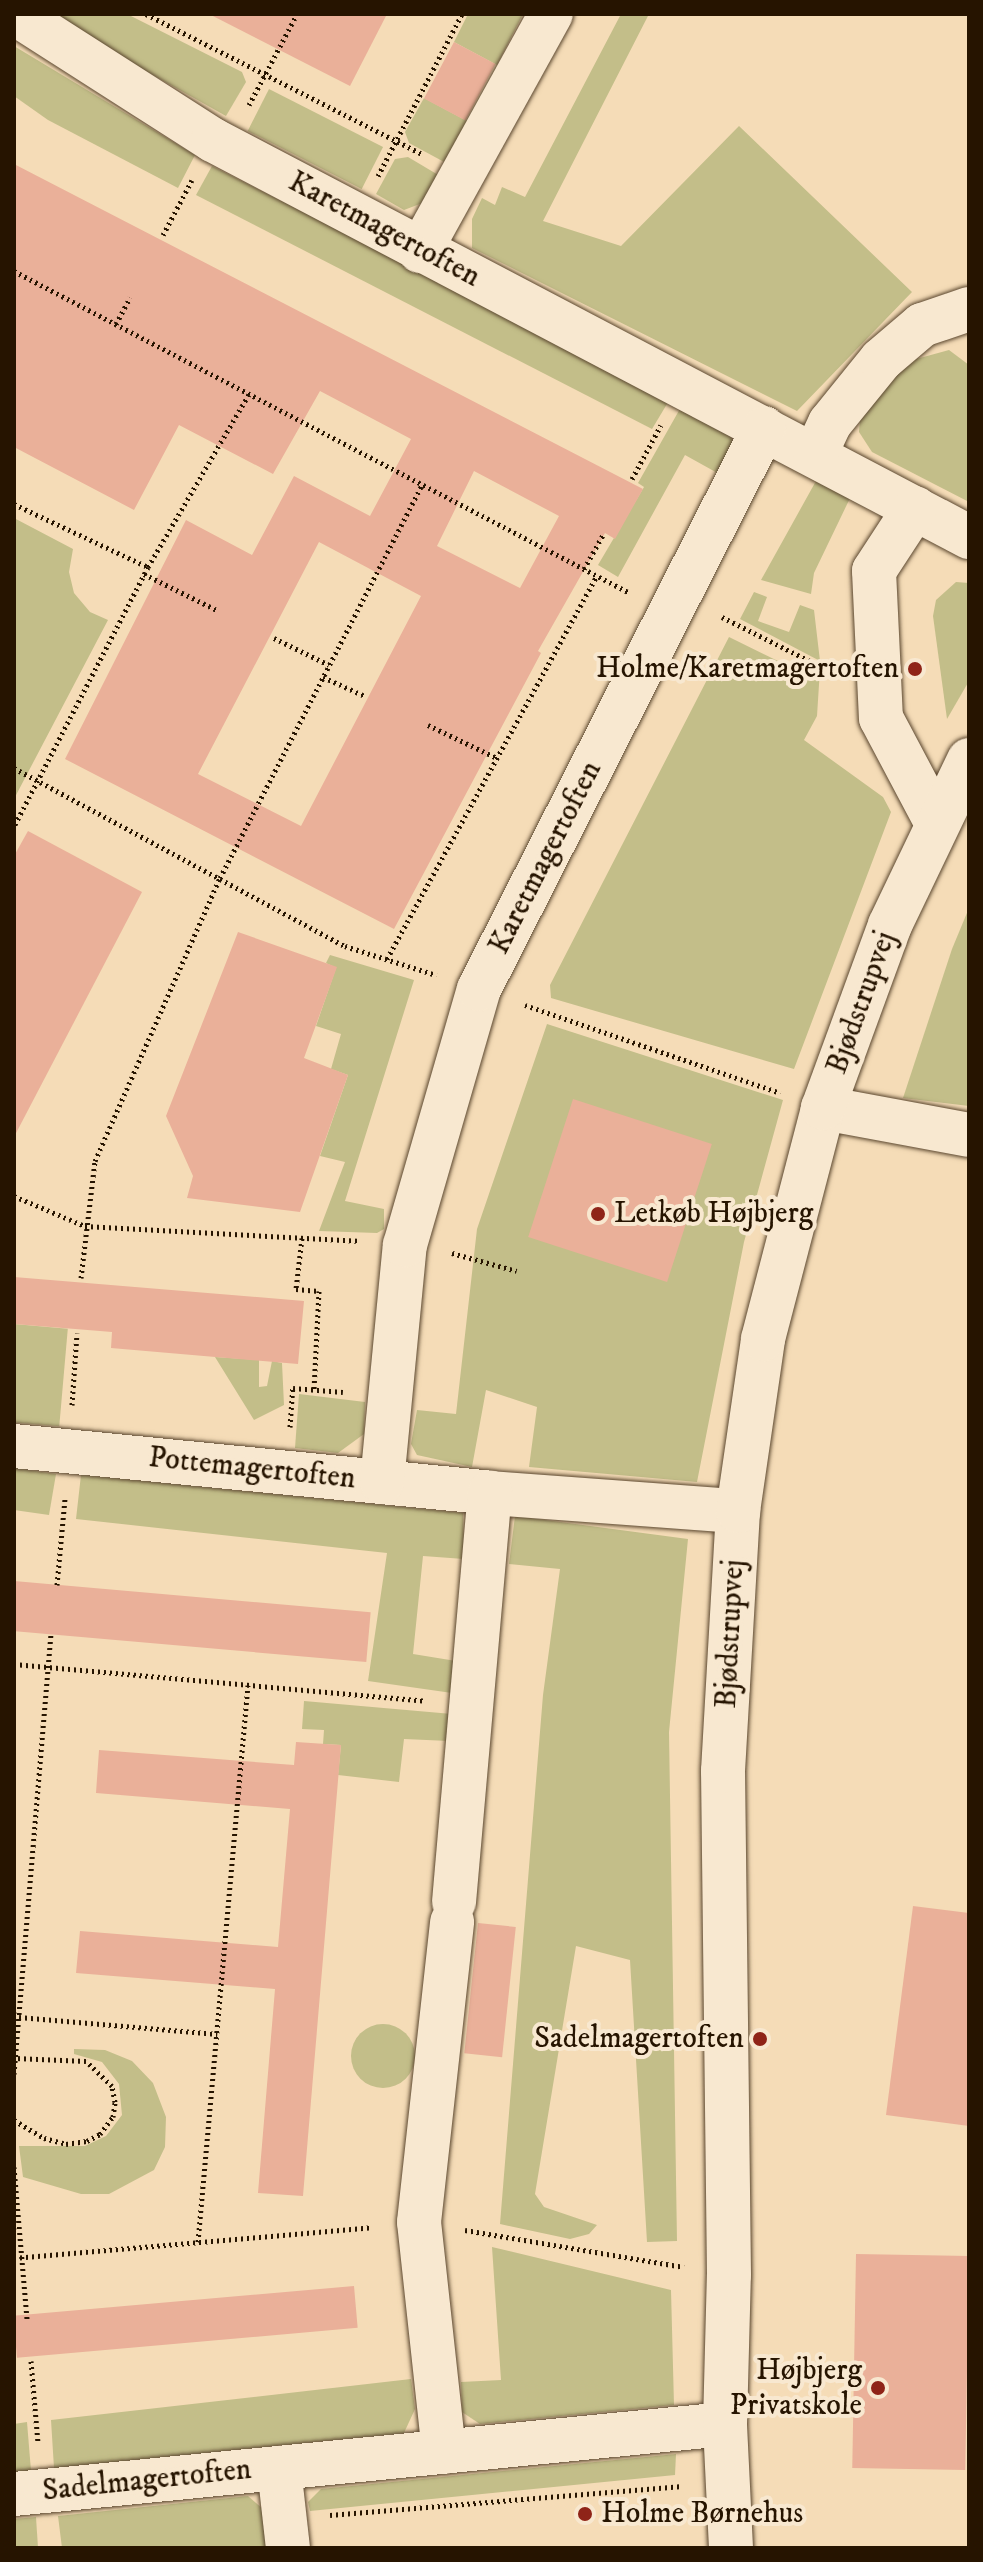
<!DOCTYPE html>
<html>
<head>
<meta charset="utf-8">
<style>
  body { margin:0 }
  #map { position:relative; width:983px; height:2562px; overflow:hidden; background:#f5dcb7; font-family:"IM FELL DW Pica",serif }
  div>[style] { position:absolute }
  .green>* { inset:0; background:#c3be89; transform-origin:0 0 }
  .round { border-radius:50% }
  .building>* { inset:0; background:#eab099; transform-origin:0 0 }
  .path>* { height:5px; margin-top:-2.5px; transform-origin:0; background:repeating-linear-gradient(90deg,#261400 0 2px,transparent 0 6px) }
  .roads { filter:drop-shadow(0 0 2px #5a462e) drop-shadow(0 0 2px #5a462e) }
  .minor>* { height:44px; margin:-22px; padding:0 22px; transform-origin:22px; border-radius:22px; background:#f8e8d0 }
  .dots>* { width:22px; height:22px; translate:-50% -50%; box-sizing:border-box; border:4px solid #f8e8d0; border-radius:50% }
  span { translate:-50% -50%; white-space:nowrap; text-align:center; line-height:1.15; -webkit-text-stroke:8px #f8e8d0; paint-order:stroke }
  .street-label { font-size:30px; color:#261400 }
  .poi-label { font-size:30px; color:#261400 }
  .right { translate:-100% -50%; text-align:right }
  .left { translate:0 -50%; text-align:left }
  .frame { position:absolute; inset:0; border:16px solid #261400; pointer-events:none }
</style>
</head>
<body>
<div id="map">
  <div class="green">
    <i style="clip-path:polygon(44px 14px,127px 14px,242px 72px,246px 82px,226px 116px)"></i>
    <i style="clip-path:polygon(468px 14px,523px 14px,497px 65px,454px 42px)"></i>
    <i style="clip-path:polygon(621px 14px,649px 14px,543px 221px,621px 246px,739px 126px,912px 292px,797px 411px,472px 248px,472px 219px,482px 198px,495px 205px,502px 187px,525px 197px)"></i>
    <i style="clip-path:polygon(14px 46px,195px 155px,178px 188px,48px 120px,14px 96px)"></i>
    <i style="left:269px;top:89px;width:128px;height:47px;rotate:27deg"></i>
    <i style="clip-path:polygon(424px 98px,467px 121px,446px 163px,409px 143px,405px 132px)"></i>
    <i style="clip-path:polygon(408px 157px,440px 176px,425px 202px,404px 210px,376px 194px,395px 159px)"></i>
    <i style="clip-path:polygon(212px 166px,325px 223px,670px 399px,652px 429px,196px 195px)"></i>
    <i style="clip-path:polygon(949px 350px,969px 365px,969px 502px,872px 452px,859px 432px,860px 420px,909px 361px)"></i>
    <i style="clip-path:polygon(681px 407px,730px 435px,734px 446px,721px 475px,685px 455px,618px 577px,598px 565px,644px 487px,638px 483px)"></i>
    <i style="clip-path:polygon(816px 481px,852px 494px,814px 573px,811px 594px,761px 580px)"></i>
    <i style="clip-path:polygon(14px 518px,73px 549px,69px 572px,74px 593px,90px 612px,108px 620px,14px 799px)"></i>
    <i style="clip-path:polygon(956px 582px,969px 583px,969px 681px,947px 719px,933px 616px,936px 600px)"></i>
    <i style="clip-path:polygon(754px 592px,767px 597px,758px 621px,789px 632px,800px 605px,814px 610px,820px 661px,740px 619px)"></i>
    <i style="clip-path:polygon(729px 637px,780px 662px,820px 669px,817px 716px,804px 740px,883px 797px,891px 812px,794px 1069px,551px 998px,550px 985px)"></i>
    <i style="clip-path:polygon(969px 908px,969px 1106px,903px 1098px,952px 949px)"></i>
    <i style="clip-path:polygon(330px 955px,414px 980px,345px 1201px,384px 1209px,384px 1229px,377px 1233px,319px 1231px,345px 1162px,320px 1156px,348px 1075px,331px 1069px,341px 1034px,316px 1026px,336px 968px,326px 963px)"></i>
    <i style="clip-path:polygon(547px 1024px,783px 1100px,744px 1242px,697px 1482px,529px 1467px,537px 1407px,486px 1390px,472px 1467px,417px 1455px,411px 1444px,417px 1410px,456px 1414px,477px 1229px)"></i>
    <i style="left:14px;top:1324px;width:54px;height:98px;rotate:5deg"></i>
    <i style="clip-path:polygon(215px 1357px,259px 1360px,259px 1387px,267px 1386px,272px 1361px,282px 1363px,284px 1405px,254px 1420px)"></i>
    <i style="clip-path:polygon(299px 1394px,365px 1402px,364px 1434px,338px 1453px,295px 1448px)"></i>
    <i style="clip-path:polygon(14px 1468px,56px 1474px,49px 1515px,14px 1510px)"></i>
    <i style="clip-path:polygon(81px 1475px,463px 1513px,464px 1559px,423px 1556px,413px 1654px,456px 1661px,452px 1693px,368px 1681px,387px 1553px,76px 1519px)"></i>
    <i style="clip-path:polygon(515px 1516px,688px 1539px,669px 1732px,677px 2241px,647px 2242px,630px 1960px,576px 1946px,535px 2194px,544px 2207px,597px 2225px,589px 2234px,570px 2239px,500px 2224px,543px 1695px,560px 1569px,509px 1564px)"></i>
    <i style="clip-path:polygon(304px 1701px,452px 1714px,449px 1741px,404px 1739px,399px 1782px,338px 1775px,341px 1745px,323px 1744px,324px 1730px,302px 1729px)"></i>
    <i class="round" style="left:351px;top:2024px;width:64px;height:64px"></i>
    <i style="clip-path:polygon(74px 2049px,105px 2050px,132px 2061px,153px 2083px,166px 2117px,165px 2147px,154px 2170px,109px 2194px,81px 2194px,23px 2177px,19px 2146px,85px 2146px,106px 2136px,122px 2115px,119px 2084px,102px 2062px,74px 2054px)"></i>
    <i style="clip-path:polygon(492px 2247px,671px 2290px,674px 2405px,480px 2424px,462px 2412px,461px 2382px,501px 2380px)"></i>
    <i style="clip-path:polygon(411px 2379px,415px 2409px,404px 2433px,54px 2468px,51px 2420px)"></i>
    <i style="clip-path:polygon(27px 2422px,31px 2471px,14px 2472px,14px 2424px)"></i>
    <i style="clip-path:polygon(676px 2454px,675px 2475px,310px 2511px,308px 2502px,321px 2489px)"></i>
    <i style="clip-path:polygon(248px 2496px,263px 2509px,267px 2548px,62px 2548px,58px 2516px)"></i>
    <i style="clip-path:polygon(36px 2517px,38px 2548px,14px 2548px,14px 2519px)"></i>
  </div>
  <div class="building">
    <i style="clip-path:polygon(209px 14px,387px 14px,350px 86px)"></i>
    <i style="left:454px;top:42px;width:47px;height:64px;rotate:28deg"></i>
    <i style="clip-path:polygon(evenodd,14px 164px,643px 489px,615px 539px,605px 533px,538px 651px,541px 653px,394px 929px,65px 759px,186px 520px,252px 555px,294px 476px,370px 516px,411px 439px,320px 391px,273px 474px,179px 425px,134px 510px,14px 447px,14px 164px,474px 471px,559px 516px,520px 588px,437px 546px,474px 471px,14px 164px,319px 542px,421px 596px,301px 826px,198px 774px,319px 542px)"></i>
    <i style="clip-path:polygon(28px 831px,142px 892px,14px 1137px,14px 856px)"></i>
    <i style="clip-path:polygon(238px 932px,337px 967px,304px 1058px,348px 1075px,300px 1212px,187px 1198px,193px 1176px,166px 1116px)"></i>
    <i style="left:573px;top:1099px;width:146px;height:145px;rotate:18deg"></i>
    <i style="clip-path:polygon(14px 1277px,304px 1301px,298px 1364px,111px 1348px,112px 1332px,14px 1324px)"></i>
    <i style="left:14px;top:1581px;width:358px;height:50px;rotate:5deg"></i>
    <i style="clip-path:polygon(296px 1742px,341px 1745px,303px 2196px,258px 2193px,275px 1989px,76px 1973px,80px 1931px,278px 1947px,290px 1809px,96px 1793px,99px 1750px,294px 1765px)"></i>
    <i style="clip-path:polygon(913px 1906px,969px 1913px,969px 2126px,886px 2115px)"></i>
    <i style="left:478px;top:1923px;width:38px;height:131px;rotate:6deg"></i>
    <i style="left:856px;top:2254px;width:113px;height:214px;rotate:1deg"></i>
    <i style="left:354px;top:2286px;width:42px;height:342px;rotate:85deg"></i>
  </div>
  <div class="path">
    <i style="left:146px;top:14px;width:309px;rotate:26.9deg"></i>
    <i style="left:249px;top:105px;width:103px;rotate:-62.2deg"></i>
    <i style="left:378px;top:176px;width:182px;rotate:-62.6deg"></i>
    <i style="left:163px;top:235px;width:62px;rotate:-62.2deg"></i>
    <i style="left:14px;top:271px;width:695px;rotate:27.6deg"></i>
    <i style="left:116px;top:324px;width:30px;rotate:-62deg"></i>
    <i style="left:632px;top:479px;width:61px;rotate:-61.8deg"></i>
    <i style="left:14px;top:504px;width:148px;rotate:25.2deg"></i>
    <i style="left:148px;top:567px;width:292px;rotate:117.3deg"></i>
    <i style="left:148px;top:567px;width:200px;rotate:-59.7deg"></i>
    <i style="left:584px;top:569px;width:41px;rotate:-60.9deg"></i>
    <i style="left:144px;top:574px;width:81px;rotate:26.3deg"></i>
    <i style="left:722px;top:617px;width:119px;rotate:26.6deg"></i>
    <i style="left:274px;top:638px;width:61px;rotate:26.1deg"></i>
    <i style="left:323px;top:677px;width:46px;rotate:24.3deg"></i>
    <i style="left:428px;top:725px;width:76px;rotate:25.6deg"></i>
    <i style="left:14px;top:768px;width:376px;rotate:28.3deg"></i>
    <i style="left:345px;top:946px;width:96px;rotate:17.7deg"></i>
    <i style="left:387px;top:959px;width:437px;rotate:-61.3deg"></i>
    <i style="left:525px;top:1005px;width:270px;rotate:19deg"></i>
    <i style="left:14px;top:1196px;width:77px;rotate:22.9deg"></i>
    <i style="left:85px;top:1226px;width:273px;rotate:3.1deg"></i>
    <i style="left:302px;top:1238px;width:51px;rotate:96.7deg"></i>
    <i style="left:296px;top:1289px;width:23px;rotate:5deg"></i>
    <i style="left:319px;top:1291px;width:99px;rotate:92.9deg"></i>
    <i style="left:452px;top:1253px;width:67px;rotate:15.5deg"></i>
    <i style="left:81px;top:1278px;width:118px;rotate:-83.2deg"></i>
    <i style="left:95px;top:1161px;width:309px;rotate:-66.2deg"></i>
    <i style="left:220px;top:878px;width:442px;rotate:-62.8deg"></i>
    <i style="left:72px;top:1405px;width:72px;rotate:-86deg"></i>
    <i style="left:290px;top:1427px;width:39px;rotate:-86deg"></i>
    <i style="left:293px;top:1388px;width:50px;rotate:4.6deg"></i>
    <i style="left:57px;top:1585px;width:87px;rotate:-84.7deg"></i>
    <i style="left:14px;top:1664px;width:413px;rotate:5.1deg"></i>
    <i style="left:19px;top:2017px;width:199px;rotate:4.9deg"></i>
    <i style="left:14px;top:2074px;width:442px;rotate:-85.2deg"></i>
    <i style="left:14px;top:2120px;width:35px;rotate:31deg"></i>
    <i style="left:44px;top:2138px;width:23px;rotate:15deg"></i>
    <i style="left:66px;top:2144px;width:21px;rotate:-8deg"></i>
    <i style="left:87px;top:2141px;width:15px;rotate:-28deg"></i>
    <i style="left:100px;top:2134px;width:21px;rotate:-53deg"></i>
    <i style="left:113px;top:2117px;width:15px;rotate:-82deg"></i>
    <i style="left:115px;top:2102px;width:16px;rotate:-101deg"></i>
    <i style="left:112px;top:2086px;width:36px;rotate:-136deg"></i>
    <i style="left:86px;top:2061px;width:71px;rotate:-177.6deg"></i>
    <i style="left:14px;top:2167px;width:153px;rotate:85.1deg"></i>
    <i style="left:465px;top:2230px;width:222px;rotate:9.6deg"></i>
    <i style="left:198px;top:2242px;width:559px;rotate:-84.87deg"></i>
    <i style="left:14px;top:2258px;width:359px;rotate:-4.9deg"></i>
    <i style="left:31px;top:2361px;width:82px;rotate:85.1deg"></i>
    <i style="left:330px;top:2515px;width:354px;rotate:-4.7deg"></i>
  </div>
  <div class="roads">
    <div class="minor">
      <i style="left:16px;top:14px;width:234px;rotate:32.6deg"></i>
      <i style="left:213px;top:140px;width:854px;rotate:27.71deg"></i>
      <i style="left:420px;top:251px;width:271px;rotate:-61.1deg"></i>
      <i style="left:815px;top:455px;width:35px;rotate:-65deg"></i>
      <i style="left:830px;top:423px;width:81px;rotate:-51deg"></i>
      <i style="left:881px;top:360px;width:54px;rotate:-40.5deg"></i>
      <i style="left:922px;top:325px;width:50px;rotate:-18.8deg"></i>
      <i style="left:915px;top:508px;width:75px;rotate:123.1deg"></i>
      <i style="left:874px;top:571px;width:147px;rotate:87.3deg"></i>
      <i style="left:881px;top:718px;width:118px;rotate:62.1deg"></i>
      <i style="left:823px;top:1108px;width:148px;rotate:10.5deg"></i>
      <i style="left:14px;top:1446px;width:478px;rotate:5.6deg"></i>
      <i style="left:490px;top:1493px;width:249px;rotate:4.2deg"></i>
      <i style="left:382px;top:1482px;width:238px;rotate:-84.5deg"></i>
      <i style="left:405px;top:1245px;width:266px;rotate:-73.9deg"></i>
      <i style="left:479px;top:989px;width:629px;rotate:-63.07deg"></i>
      <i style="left:454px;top:1902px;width:411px;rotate:-85deg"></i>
      <i style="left:444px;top:2452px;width:231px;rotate:-96.2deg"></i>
      <i style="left:419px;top:2222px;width:302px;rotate:-83.7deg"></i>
      <i style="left:279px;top:2468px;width:81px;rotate:83.6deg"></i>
      <i style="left:14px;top:2494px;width:714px;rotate:-5.62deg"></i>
      <i style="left:731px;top:2548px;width:124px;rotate:-92.8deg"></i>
      <i style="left:725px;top:2424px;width:149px;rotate:-88.5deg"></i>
      <i style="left:729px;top:2275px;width:504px;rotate:-90.68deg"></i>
      <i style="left:723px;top:1771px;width:260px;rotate:-86.7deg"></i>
      <i style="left:738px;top:1511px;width:174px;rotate:-81.7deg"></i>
      <i style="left:763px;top:1339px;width:239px;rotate:-75.4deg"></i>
      <i style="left:823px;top:1108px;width:195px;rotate:-69.9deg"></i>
      <i style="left:890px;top:925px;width:183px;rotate:-64.4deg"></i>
    </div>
  </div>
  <div class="dots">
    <i style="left:915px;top:669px;background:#8f2418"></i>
    <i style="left:598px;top:1214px;background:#8f2418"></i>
    <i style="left:760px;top:2039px;background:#8f2418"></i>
    <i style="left:878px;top:2388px;background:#8f2418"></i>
    <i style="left:585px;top:2514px;background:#8f2418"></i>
  </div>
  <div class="street-label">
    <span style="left:384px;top:230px;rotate:28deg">Karetmagertoften</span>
    <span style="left:546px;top:858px;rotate:-63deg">Karetmagertoften</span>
    <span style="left:862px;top:1003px;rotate:-70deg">Bjødstrupvej</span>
    <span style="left:252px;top:1469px;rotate:6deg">Pottemagertoften</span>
    <span style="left:731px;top:1634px;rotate:-87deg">Bjødstrupvej</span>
    <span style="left:147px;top:2481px;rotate:-6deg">Sadelmagertoften</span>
  </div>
  <div class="poi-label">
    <span class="right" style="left:899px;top:669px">Holme/Karetmagertoften</span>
    <span class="left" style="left:614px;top:1214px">Letkøb Højbjerg</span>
    <span class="right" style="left:744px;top:2039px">Sadelmagertoften</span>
    <span class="right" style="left:862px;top:2388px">Højbjerg<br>Privatskole</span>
    <span class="left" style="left:601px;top:2514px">Holme Børnehus</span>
  </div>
  <div class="frame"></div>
</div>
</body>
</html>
